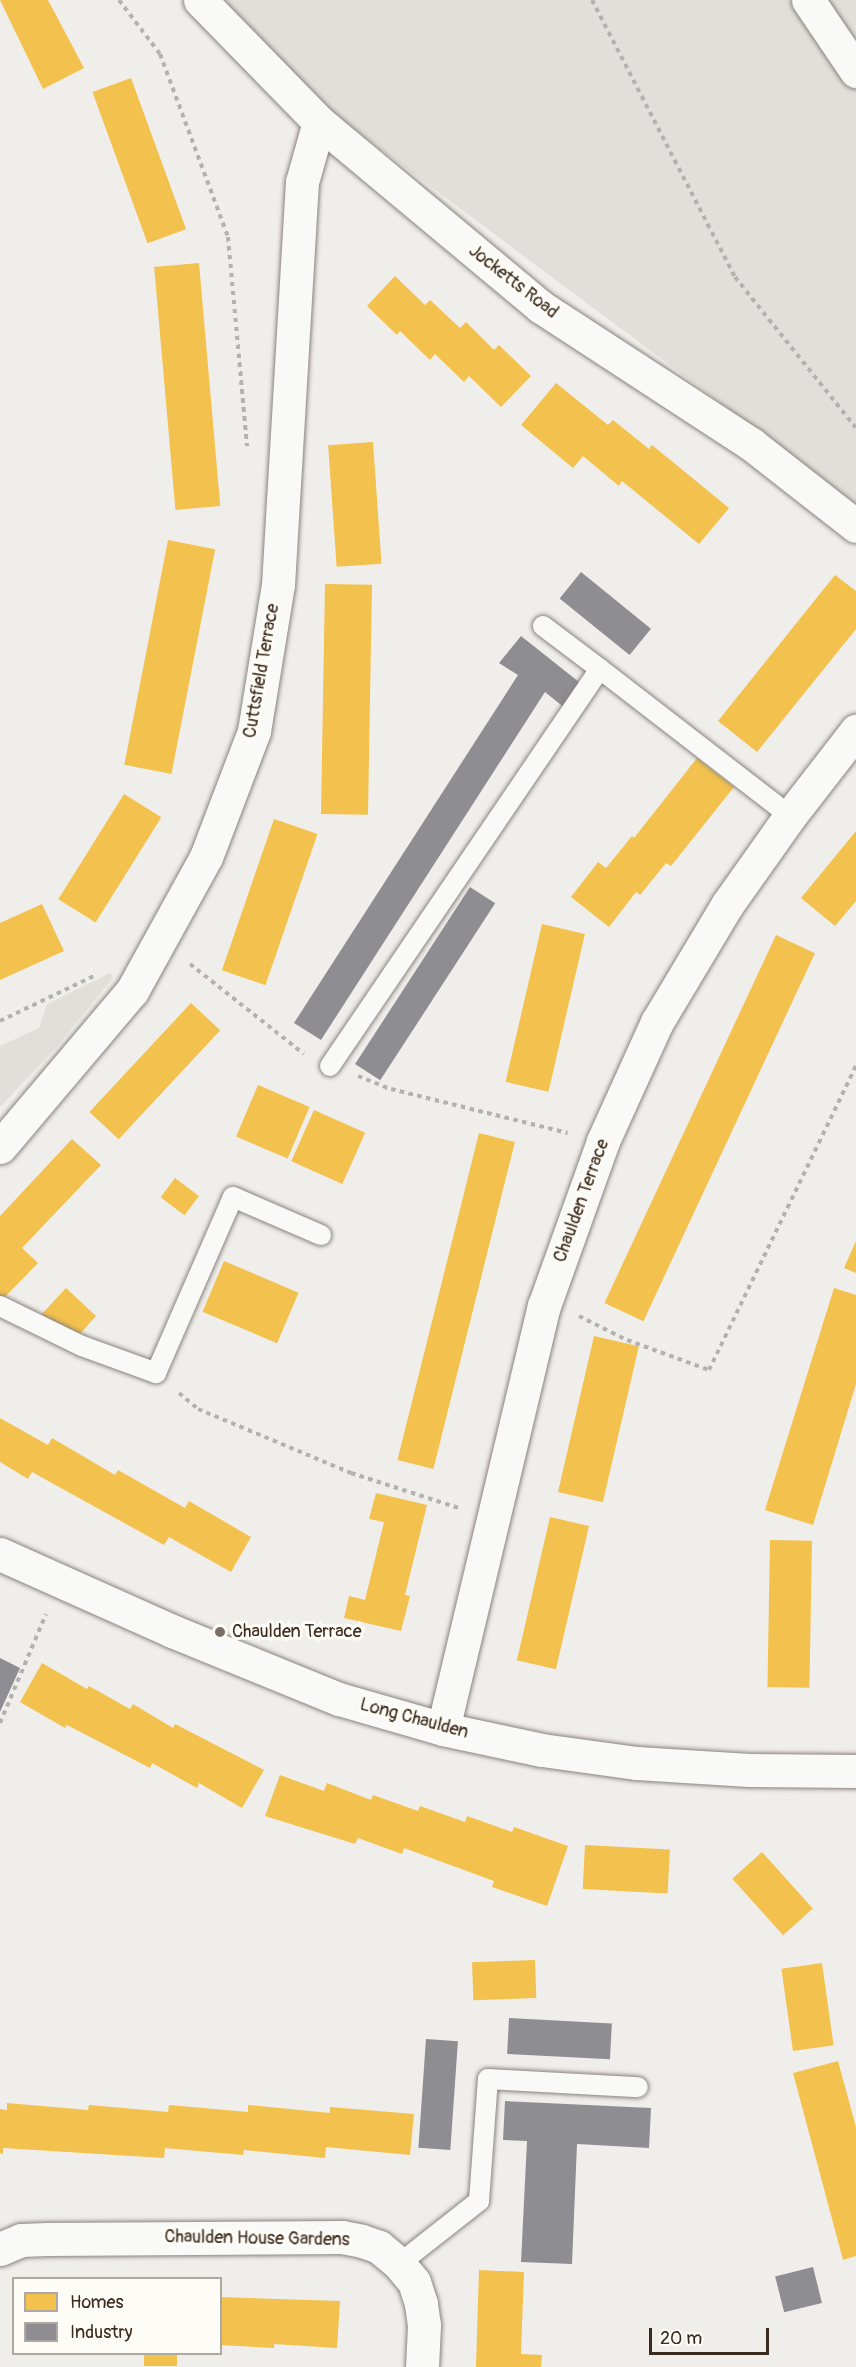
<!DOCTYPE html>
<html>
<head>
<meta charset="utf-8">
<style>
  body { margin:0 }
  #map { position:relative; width:856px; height:2367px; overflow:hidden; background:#f0eeeb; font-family:Pangolin,sans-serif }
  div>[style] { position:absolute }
  .green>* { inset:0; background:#e2dfda }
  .homes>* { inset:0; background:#f2c14e; transform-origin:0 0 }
  .industry>* { inset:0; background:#8d8d92; transform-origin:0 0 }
  .path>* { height:4px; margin-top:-2px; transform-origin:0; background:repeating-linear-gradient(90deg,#b4b2b0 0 4.5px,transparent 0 9px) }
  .roads { filter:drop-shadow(0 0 2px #88837f) drop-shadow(0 0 2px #88837f) }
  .service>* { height:20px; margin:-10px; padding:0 10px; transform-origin:10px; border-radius:10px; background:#f9f9f7 }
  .minor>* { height:33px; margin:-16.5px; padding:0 16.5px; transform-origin:16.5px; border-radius:16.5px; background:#f9f9f7 }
  .tertiary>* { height:33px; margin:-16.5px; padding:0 16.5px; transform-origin:16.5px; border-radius:16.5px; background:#f9f9f7 }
  .dots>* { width:16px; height:16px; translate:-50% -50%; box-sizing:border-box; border:3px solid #fdfcf7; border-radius:50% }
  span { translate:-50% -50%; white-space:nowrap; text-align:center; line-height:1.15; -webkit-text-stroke:6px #fdfcf7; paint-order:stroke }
  .street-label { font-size:18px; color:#3b2a1e }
  .poi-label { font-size:18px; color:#3b2a1e }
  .left { translate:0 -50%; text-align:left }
  .legend { position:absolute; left:12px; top:2277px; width:210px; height:78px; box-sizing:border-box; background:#fdfcf7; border:2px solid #afa8a0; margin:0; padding:8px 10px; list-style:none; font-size:18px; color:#3b2a1e }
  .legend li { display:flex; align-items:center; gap:12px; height:30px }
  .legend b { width:30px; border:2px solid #afa8a0 }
  .scale { position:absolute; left:649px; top:2328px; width:120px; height:27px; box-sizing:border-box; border:3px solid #3b2a1e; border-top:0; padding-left:8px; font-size:18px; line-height:21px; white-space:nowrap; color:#3b2a1e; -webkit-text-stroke:4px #fdfcf7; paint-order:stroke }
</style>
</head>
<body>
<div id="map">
  <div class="green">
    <i style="clip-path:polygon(223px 0,856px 0,856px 504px,332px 113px)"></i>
    <i style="clip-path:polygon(110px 973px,113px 978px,55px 1049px,0 1107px,0 1046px,39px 1028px,47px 1004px)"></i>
  </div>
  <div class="homes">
    <i style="clip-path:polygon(0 0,48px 0,84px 68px,43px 89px)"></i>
    <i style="left:131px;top:78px;width:161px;height:41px;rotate:70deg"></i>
    <i style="left:199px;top:263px;width:244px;height:45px;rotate:85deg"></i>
    <i style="clip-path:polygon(395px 276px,425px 305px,430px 300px,460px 328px,466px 322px,494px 350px,499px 345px,531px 376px,501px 407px,469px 376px,464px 382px,435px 354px,430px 360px,400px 331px,397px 335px,367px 306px)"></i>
    <i style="clip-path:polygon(556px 383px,608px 425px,613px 420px,649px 449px,652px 445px,729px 508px,699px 544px,622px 481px,619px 486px,583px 456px,573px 468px,521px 425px)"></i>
    <i style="left:373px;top:442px;width:122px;height:45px;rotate:86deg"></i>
    <i style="left:168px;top:540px;width:48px;height:229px;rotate:11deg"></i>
    <i style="clip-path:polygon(835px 575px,856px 591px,856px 629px,757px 752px,718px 721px)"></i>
    <i style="left:325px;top:584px;width:47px;height:230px;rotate:1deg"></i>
    <i style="clip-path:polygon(697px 758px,734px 787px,671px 866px,666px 863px,640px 895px,636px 892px,609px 927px,571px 897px,598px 862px,606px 868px,632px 836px,634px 838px)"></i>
    <i style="left:124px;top:794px;width:44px;height:124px;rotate:32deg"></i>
    <i style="left:274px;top:819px;width:46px;height:160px;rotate:19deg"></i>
    <i style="clip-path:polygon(856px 831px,856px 901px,835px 926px,801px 898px)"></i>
    <i style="clip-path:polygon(42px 904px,64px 951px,0 980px,0 923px)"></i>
    <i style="left:542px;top:924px;width:44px;height:162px;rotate:13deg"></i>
    <i style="left:776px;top:935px;width:43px;height:406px;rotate:25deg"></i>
    <i style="left:191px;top:1003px;width:40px;height:149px;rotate:43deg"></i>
    <i style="left:258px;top:1085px;width:56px;height:56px;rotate:23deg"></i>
    <i style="left:314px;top:1110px;width:56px;height:56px;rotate:24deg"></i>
    <i style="left:479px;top:1133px;width:37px;height:337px;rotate:14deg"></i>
    <i style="clip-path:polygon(72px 1139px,101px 1165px,22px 1248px,38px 1263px,3px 1299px,0 1297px,0 1216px)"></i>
    <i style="left:175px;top:1178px;width:30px;height:24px;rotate:37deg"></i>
    <i style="clip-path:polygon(856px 1241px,856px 1273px,844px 1268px)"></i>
    <i style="left:224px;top:1261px;width:81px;height:55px;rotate:23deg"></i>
    <i style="clip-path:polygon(66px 1288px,96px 1316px,80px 1334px,41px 1315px)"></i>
    <i style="clip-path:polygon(834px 1288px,856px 1295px,856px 1384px,813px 1525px,765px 1510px)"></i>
    <i style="left:594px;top:1336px;width:46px;height:160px;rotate:13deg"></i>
    <i style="clip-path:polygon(0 1418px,48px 1445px,52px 1438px,115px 1475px,118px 1470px,185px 1508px,189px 1501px,251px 1537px,231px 1572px,169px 1537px,164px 1545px,32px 1472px,28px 1479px,0 1462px)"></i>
    <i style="clip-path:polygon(376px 1493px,427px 1505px,405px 1595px,410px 1596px,401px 1631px,344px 1618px,349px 1596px,365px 1600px,384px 1522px,369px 1519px)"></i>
    <i style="left:550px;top:1517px;width:40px;height:147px;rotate:13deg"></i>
    <i style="left:770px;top:1540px;width:42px;height:147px;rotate:1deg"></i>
    <i style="clip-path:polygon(42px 1663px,87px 1689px,89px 1686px,130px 1709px,133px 1704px,173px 1728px,175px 1724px,264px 1770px,242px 1808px,199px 1783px,197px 1788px,152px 1763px,150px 1768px,67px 1725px,65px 1728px,20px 1702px)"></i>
    <i style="clip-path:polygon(280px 1775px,324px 1791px,327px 1783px,371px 1800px,373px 1795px,418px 1811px,420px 1806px,465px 1822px,467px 1816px,512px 1832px,514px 1827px,568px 1846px,547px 1906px,492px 1887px,494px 1881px,404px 1848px,402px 1854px,358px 1838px,355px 1844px,265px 1816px)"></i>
    <i style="left:585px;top:1845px;width:85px;height:44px;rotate:3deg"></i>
    <i style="left:762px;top:1852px;width:76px;height:40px;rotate:48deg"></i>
    <i style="left:535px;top:1960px;width:38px;height:63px;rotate:88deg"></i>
    <i style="left:822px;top:1963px;width:83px;height:41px;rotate:82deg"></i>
    <i style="clip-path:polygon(838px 2061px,856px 2127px,856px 2256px,843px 2260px,793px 2073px)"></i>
    <i style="clip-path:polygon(7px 2103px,88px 2110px,89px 2105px,168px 2112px,169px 2105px,248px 2112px,248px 2105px,330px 2113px,330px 2107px,414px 2114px,410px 2155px,326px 2147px,325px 2158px,244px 2150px,243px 2155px,165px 2148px,164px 2158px,3px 2148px,3px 2154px,0 2153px,0 2109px,7px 2110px)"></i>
    <i style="clip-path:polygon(479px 2270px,524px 2272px,521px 2354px,542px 2355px,541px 2367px,476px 2367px)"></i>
    <i style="clip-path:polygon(220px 2297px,340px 2301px,337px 2348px,274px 2344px,274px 2348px,220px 2345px)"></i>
    <i style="left:144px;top:2354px;width:33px;height:12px"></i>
  </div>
  <div class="industry">
    <i style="left:581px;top:572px;width:90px;height:34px;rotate:39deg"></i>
    <i style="clip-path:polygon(521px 636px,584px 686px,566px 709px,545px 692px,321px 1040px,294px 1023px,518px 675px,499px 663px)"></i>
    <i style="left:470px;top:887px;width:30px;height:211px;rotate:33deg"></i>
    <i style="clip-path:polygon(0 1658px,20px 1668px,0 1712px)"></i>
    <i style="left:509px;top:2018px;width:103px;height:36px;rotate:3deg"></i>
    <i style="left:426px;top:2039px;width:32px;height:109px;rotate:4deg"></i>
    <i style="clip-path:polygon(505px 2101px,651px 2108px,649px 2148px,577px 2144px,572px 2264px,521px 2262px,527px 2141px,503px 2140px)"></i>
    <i style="left:813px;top:2267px;width:37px;height:39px;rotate:76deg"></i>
  </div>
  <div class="path">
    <i style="left:119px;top:0;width:68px;rotate:52.8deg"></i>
    <i style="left:160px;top:54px;width:195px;rotate:69.6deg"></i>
    <i style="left:228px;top:237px;width:210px;rotate:84.8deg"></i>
    <i style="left:592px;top:0;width:312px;rotate:62.7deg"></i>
    <i style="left:735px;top:277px;width:193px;rotate:51.3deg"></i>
    <i style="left:190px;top:964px;width:145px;rotate:38.3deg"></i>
    <i style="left:0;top:1021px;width:104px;rotate:-25.6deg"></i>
    <i style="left:358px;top:1076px;width:35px;rotate:22deg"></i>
    <i style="left:391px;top:1089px;width:182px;rotate:14deg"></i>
    <i style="left:579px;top:1316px;width:54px;rotate:26.6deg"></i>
    <i style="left:627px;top:1340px;width:87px;rotate:20.1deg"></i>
    <i style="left:709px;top:1370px;width:338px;rotate:-64.2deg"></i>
    <i style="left:179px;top:1393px;width:25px;rotate:40deg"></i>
    <i style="left:198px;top:1409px;width:166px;rotate:22.7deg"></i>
    <i style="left:351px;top:1473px;width:114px;rotate:18deg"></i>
    <i style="left:0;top:1723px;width:118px;rotate:-67.1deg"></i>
  </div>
  <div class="roads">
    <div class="service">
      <i style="left:543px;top:626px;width:71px;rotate:37deg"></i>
      <i style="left:330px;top:1066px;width:480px;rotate:-55.8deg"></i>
      <i style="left:600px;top:669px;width:240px;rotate:37.7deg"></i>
      <i style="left:0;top:1306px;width:91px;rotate:26deg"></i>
      <i style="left:82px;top:1346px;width:79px;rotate:20deg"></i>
      <i style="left:156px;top:1373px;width:192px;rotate:-66.4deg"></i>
      <i style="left:233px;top:1197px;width:96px;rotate:23.4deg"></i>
      <i style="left:399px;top:2264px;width:102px;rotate:-38.2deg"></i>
      <i style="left:479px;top:2201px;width:122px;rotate:-85.8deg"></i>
      <i style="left:488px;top:2079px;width:150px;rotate:3.1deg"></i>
    </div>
    <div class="minor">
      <i style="left:200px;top:0;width:170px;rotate:45.7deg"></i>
      <i style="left:319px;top:122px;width:289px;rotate:39.8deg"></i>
      <i style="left:541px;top:307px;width:251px;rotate:33.1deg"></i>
      <i style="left:751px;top:444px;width:133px;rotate:38deg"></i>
      <i style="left:808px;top:0;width:86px;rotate:55.9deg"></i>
      <i style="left:0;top:1147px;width:204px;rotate:-49.8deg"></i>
      <i style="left:132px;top:991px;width:153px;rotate:-61.1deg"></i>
      <i style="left:206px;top:857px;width:135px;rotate:-69.1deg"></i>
      <i style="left:254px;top:731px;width:148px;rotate:-80.7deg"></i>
      <i style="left:278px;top:585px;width:404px;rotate:-86.6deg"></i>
      <i style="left:302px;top:182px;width:62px;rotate:-74.2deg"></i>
      <i style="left:443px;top:1729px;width:435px;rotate:-76.6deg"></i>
      <i style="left:544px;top:1306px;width:175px;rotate:-70.3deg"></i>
      <i style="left:603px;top:1141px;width:131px;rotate:-65.6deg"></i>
      <i style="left:657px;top:1022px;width:136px;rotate:-59.1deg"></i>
      <i style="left:727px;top:905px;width:109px;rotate:-54.7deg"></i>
      <i style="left:790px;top:816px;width:108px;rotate:-52.2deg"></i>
      <i style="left:0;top:2249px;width:23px;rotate:-23deg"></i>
      <i style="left:21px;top:2240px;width:26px;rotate:-2deg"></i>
      <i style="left:47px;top:2239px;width:295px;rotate:-0.4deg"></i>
      <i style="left:342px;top:2237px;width:20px;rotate:11deg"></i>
      <i style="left:362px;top:2241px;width:18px;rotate:19deg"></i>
      <i style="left:379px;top:2247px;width:26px;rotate:40deg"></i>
      <i style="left:399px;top:2264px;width:23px;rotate:50deg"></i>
      <i style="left:414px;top:2282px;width:23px;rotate:72deg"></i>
      <i style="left:421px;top:2304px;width:21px;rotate:82deg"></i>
      <i style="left:424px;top:2325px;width:42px;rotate:92.7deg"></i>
    </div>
    <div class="tertiary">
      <i style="left:0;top:1554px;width:188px;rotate:24.1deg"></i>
      <i style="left:172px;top:1631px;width:180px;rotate:22.2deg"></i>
      <i style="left:339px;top:1699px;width:108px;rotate:16.1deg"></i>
      <i style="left:443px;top:1729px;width:101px;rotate:12deg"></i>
      <i style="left:542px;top:1750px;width:96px;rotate:7.8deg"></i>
      <i style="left:637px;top:1763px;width:112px;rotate:3.6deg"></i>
      <i style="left:749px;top:1770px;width:107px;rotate:0.5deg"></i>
    </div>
  </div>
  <div class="dots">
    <i style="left:220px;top:1632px;background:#7a6f66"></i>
  </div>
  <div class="street-label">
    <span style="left:513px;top:282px;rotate:38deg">Jocketts Road</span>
    <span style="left:262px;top:671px;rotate:-80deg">Cuttsfield Terrace</span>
    <span style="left:582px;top:1201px;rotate:-70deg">Chaulden Terrace</span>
    <span style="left:414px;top:1719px;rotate:15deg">Long Chaulden</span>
    <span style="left:257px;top:2239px;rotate:1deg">Chaulden House Gardens</span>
  </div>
  <div class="poi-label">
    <span class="left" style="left:232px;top:1632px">Chaulden Terrace</span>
  </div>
  <ul class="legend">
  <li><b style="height:16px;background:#f2c14e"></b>Homes</li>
  <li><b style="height:16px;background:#8d8d92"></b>Industry</li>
  </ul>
  <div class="scale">20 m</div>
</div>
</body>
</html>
